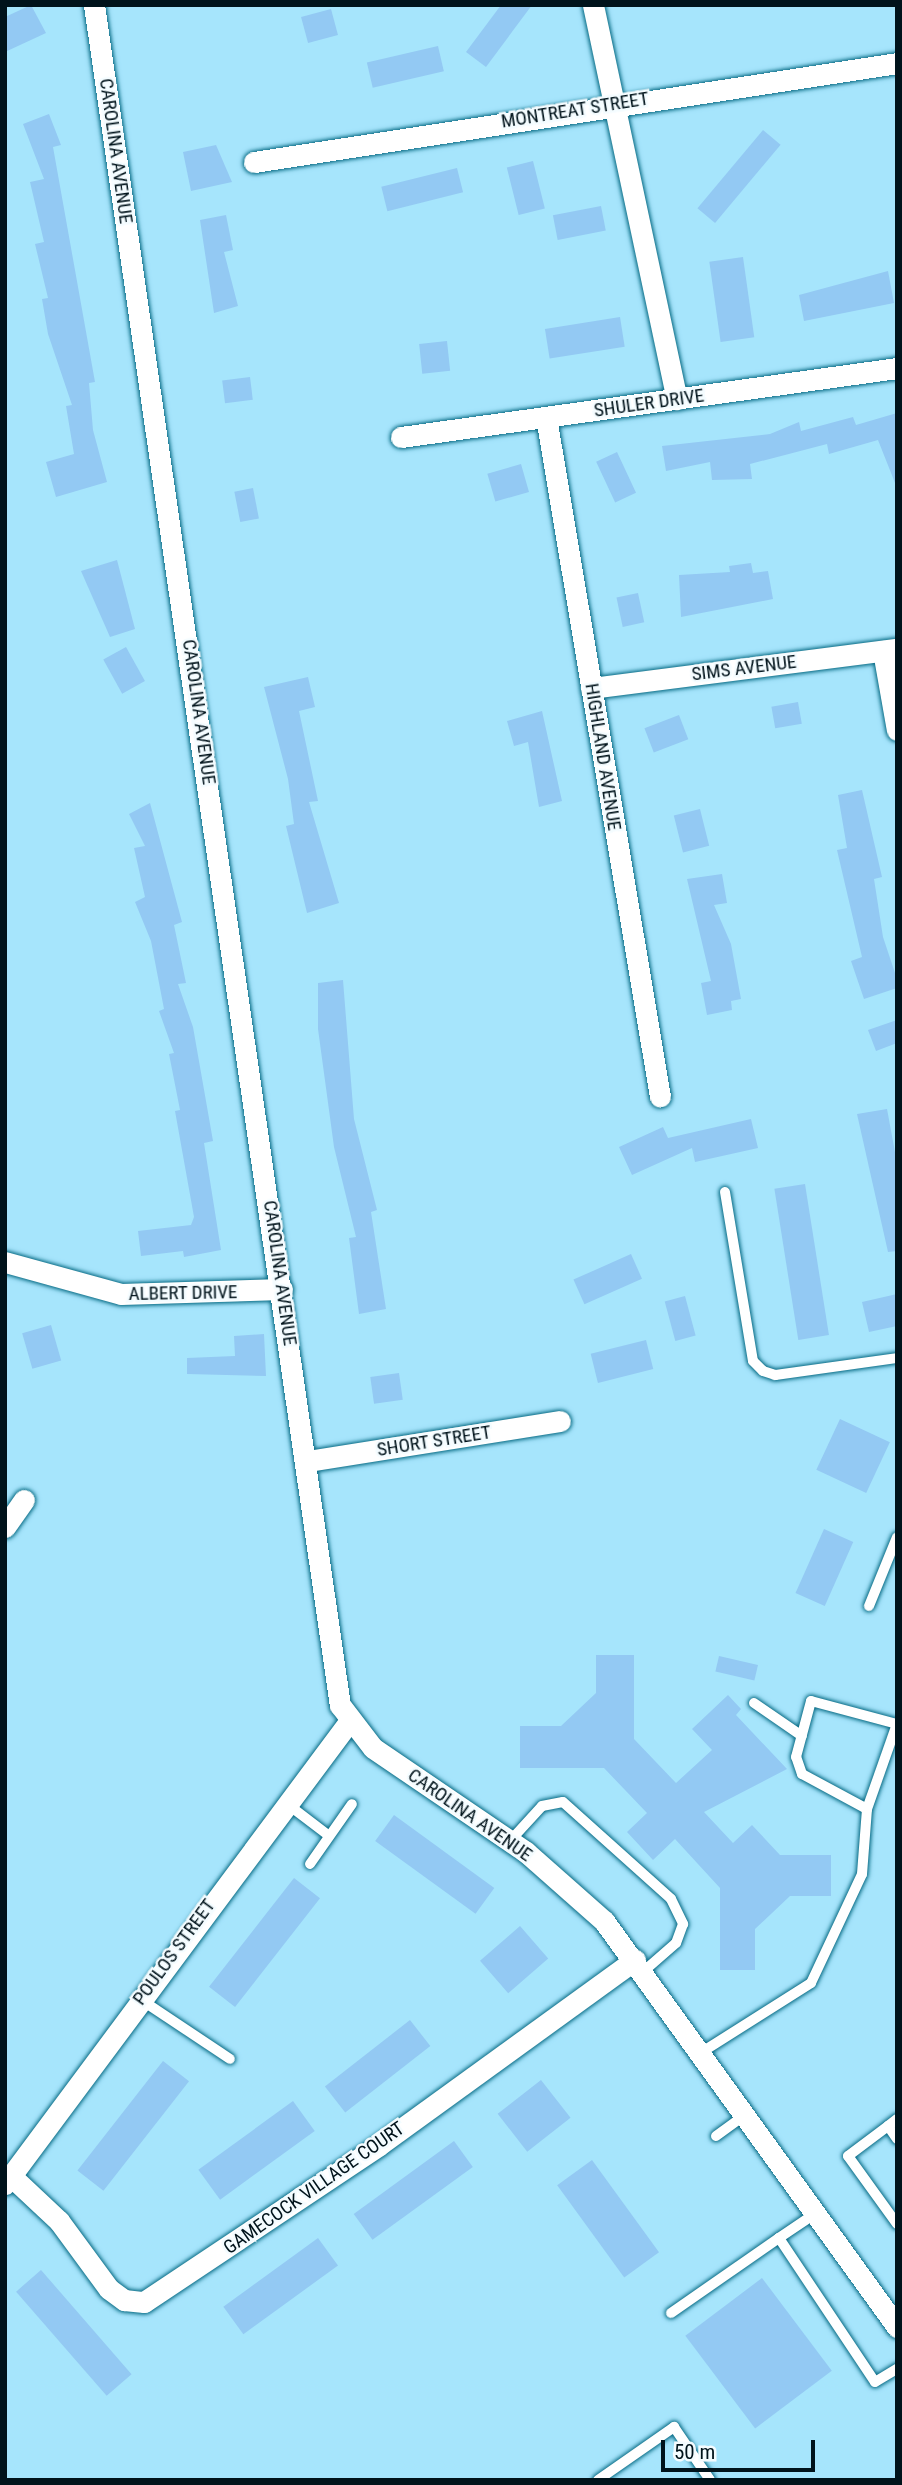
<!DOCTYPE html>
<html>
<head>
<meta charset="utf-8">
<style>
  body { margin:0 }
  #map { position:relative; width:902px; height:2485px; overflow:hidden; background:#a6e5fc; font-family:"Roboto Condensed",sans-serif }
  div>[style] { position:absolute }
  .building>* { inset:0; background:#93c9f3; transform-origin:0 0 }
  .roads { filter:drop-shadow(0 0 2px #066a84) drop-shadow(0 0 2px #066a84) }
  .service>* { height:10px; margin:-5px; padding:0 5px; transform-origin:5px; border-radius:5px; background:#fff }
  .minor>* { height:21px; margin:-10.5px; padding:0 10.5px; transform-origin:10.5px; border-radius:10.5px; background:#fff }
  span { translate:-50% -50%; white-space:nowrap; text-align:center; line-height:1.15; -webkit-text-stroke:5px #f4fcff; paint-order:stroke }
  .street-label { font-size:19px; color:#00131b }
  .frame { position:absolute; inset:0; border:7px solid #00131b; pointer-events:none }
  .scale { position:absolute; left:661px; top:2440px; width:154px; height:32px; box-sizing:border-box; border:4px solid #00131b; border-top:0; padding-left:9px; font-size:21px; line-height:24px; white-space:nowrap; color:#00131b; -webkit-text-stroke:5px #f4fcff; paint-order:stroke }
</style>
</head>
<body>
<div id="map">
  <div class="building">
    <i style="clip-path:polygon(31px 5px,46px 33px,5px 52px,5px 17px)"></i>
    <i style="clip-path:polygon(501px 5px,532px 5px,486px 67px,466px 52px)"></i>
    <i style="left:331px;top:9px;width:27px;height:31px;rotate:75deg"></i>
    <i style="left:438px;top:46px;width:26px;height:73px;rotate:77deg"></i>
    <i style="clip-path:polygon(49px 114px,61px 145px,53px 147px,95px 382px,89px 383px,93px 430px,107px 482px,56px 497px,46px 462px,74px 454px,66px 406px,72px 405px,48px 334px,42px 299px,48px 298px,35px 244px,44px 242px,30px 182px,44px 179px,23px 124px)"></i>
    <i style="left:763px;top:130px;width:23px;height:102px;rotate:40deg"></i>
    <i style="clip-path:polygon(216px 145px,232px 182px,191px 191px,183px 152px)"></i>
    <i style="left:533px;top:161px;width:49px;height:27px;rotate:76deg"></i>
    <i style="left:457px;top:168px;width:25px;height:78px;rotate:76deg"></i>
    <i style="left:601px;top:206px;width:25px;height:49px;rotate:79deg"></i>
    <i style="clip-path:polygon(226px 215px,233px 250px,224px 252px,238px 306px,214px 313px,200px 220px)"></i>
    <i style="left:743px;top:257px;width:81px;height:34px;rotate:82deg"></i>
    <i style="clip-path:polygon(888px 271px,894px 303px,804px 321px,799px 295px)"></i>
    <i style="left:620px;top:317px;width:30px;height:76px;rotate:81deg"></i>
    <i style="left:447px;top:341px;width:30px;height:28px;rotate:84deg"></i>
    <i style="left:250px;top:377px;width:23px;height:28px;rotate:83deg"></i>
    <i style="clip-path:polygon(897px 413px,897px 488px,878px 440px,829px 454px,827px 444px,750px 464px,752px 479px,712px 480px,710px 462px,666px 471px,662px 446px,770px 434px,799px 422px,801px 431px,853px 417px,856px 425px)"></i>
    <i style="left:617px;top:452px;width:45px;height:23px;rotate:65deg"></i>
    <i style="left:521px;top:464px;width:29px;height:35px;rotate:74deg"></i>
    <i style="left:253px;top:488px;width:31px;height:19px;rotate:79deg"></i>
    <i style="clip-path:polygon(117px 560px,135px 629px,110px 637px,81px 571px)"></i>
    <i style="clip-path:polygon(751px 563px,753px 573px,768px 571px,773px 599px,681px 617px,679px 575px,730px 572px,729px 566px)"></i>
    <i style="left:638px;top:593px;width:30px;height:22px;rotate:78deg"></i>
    <i style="left:126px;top:647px;width:39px;height:26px;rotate:61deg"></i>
    <i style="clip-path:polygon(308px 677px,315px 707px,299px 711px,318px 801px,309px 802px,339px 903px,307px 913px,286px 826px,294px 824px,288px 779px,264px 687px)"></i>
    <i style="left:798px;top:702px;width:22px;height:27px;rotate:80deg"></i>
    <i style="clip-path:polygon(542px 711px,562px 801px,539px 807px,528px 742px,514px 746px,507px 721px)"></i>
    <i style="left:679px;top:715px;width:26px;height:37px;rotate:69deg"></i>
    <i style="clip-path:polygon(862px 790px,882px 877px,874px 879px,883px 937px,897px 979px,897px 988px,864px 999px,851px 961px,862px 957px,837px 850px,847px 848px,838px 795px)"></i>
    <i style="clip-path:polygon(150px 803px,182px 922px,174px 925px,186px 983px,178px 984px,193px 1027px,213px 1141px,204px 1143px,221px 1250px,184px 1257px,183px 1251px,141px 1256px,138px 1231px,191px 1225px,194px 1217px,175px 1111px,180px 1110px,169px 1054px,174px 1053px,159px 1011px,164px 1009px,151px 941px,135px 902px,145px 897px,134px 848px,145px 846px,129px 814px)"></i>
    <i style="left:700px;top:809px;width:38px;height:27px;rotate:76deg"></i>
    <i style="clip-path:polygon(722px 874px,727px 903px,714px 905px,731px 944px,741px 999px,731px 1001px,732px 1010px,707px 1015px,701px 983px,711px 981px,687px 879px)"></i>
    <i style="clip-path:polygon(343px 980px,354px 1119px,377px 1210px,371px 1212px,386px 1309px,359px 1314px,349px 1238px,356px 1237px,334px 1147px,318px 1029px,318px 983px)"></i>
    <i style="clip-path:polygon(897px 1020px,897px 1043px,876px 1051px,868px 1030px)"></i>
    <i style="clip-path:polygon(887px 1109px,897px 1163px,897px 1251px,888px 1252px,857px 1114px)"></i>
    <i style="clip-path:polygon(751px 1119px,758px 1148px,695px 1162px,692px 1148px,632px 1175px,619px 1147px,663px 1127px,668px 1138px)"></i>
    <i style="left:805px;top:1184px;width:153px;height:31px;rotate:81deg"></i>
    <i style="left:631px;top:1254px;width:27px;height:63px;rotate:66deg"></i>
    <i style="clip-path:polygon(897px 1294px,897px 1326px,869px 1332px,862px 1302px)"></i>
    <i style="left:685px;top:1296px;width:41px;height:21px;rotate:75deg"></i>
    <i style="left:51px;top:1325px;width:37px;height:30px;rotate:74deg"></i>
    <i style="clip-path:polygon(264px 1334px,266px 1376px,187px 1374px,187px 1358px,235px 1356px,234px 1336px)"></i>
    <i style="left:646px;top:1340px;width:30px;height:57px;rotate:76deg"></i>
    <i style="left:399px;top:1373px;width:27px;height:29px;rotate:82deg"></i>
    <i style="left:840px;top:1419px;width:55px;height:56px;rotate:25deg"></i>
    <i style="left:824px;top:1529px;width:32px;height:70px;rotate:24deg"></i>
    <i style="clip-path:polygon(596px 1655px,634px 1655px,634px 1739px,676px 1783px,712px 1750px,692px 1729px,728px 1695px,741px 1709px,736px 1715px,787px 1769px,704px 1812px,733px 1843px,752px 1825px,780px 1855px,831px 1855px,831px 1896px,790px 1896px,755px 1929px,755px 1970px,720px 1970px,720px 1888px,675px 1839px,653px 1860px,627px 1832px,647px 1813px,604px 1768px,520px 1768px,520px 1726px,561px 1726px,596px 1693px)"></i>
    <i style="left:719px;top:1656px;width:40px;height:16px;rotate:13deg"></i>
    <i style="left:394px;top:1815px;width:124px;height:32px;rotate:36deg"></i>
    <i style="left:294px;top:1878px;width:33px;height:138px;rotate:38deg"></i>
    <i style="left:520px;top:1926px;width:43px;height:53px;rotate:49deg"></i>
    <i style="left:410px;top:2020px;width:33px;height:108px;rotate:52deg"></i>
    <i style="left:163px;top:2061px;width:33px;height:139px;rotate:38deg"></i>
    <i style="left:541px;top:2080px;width:48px;height:55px;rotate:52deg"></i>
    <i style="left:293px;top:2101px;width:37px;height:117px;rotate:54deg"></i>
    <i style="left:454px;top:2141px;width:32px;height:124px;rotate:54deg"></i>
    <i style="left:592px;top:2160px;width:114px;height:43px;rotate:54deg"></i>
    <i style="left:318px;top:2238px;width:34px;height:117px;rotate:54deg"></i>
    <i style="left:41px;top:2270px;width:138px;height:33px;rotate:49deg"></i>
    <i style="left:762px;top:2278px;width:116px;height:96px;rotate:53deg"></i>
  </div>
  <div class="roads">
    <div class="service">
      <i style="left:725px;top:1192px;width:171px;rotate:80.6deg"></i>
      <i style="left:753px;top:1361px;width:14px;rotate:45deg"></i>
      <i style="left:763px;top:1371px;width:13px;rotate:18deg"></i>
      <i style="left:775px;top:1375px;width:123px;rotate:-7.9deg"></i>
      <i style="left:869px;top:1606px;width:74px;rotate:-67.9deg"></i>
      <i style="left:754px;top:1703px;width:58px;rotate:34.5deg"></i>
      <i style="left:286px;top:1803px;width:53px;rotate:37.3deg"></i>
      <i style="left:867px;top:1809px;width:74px;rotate:-151.7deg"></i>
      <i style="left:802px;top:1774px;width:18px;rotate:-109deg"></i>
      <i style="left:796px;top:1757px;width:58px;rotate:-75deg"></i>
      <i style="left:811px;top:1701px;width:89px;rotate:15deg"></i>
      <i style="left:510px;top:1841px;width:47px;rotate:-47.6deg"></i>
      <i style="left:542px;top:1806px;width:21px;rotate:-11deg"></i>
      <i style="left:563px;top:1802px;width:145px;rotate:41.9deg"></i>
      <i style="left:671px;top:1899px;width:28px;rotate:64deg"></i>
      <i style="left:683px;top:1924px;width:20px;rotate:110deg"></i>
      <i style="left:676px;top:1943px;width:43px;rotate:138.8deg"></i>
      <i style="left:310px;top:1864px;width:73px;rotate:-55deg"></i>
      <i style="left:140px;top:1999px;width:108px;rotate:33.7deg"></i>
      <i style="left:702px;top:2052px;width:129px;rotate:-32.3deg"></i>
      <i style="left:811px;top:1983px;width:120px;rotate:-64.9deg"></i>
      <i style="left:862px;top:1874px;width:65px;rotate:-85.6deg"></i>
      <i style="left:867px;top:1809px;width:90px;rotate:-70.6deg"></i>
      <i style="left:897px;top:2119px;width:11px;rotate:142deg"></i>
      <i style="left:888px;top:2126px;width:16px;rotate:55deg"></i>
      <i style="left:888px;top:2126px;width:50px;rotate:143.1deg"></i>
      <i style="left:848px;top:2156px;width:84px;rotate:54.2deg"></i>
      <i style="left:716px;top:2136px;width:37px;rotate:-36deg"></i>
      <i style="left:816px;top:2213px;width:45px;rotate:146deg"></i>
      <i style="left:779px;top:2238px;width:173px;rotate:56.3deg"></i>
      <i style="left:875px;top:2382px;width:26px;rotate:-31deg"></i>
      <i style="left:671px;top:2313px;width:131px;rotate:-34.8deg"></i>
      <i style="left:598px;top:2480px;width:93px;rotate:-34.9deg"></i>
      <i style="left:674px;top:2427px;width:64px;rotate:55.8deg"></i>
    </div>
    <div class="minor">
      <i style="left:94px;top:5px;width:1718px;rotate:81.77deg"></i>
      <i style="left:340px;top:1705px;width:54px;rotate:52.5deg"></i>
      <i style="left:373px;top:1748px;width:185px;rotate:34.2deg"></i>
      <i style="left:526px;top:1852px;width:104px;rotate:41.5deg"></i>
      <i style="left:604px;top:1921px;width:501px;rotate:54.18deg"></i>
      <i style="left:593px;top:5px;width:403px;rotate:78deg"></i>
      <i style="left:254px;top:162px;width:651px;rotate:-8.75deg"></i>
      <i style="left:546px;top:417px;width:689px;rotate:80.48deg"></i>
      <i style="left:401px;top:437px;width:501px;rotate:-7.92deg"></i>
      <i style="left:883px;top:651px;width:80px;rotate:80deg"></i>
      <i style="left:591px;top:688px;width:308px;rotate:-7.3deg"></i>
      <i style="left:5px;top:1262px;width:120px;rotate:15.4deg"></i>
      <i style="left:121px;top:1294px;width:161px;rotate:-1.8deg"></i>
      <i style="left:308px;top:1461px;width:255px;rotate:-9deg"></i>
      <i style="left:5px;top:1527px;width:33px;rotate:-55deg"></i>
      <i style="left:11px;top:2176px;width:66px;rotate:43.2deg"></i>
      <i style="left:59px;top:2221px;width:84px;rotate:53.7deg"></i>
      <i style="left:109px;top:2289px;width:19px;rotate:36deg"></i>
      <i style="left:124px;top:2300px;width:20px;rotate:6deg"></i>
      <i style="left:144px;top:2302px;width:283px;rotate:-33.7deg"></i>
      <i style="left:379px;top:2145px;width:316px;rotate:-35.9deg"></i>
      <i style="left:5px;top:2184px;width:575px;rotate:-53.35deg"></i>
    </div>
  </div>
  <div class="street-label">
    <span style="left:575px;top:110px;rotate:-9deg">MONTREAT STREET</span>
    <span style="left:116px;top:151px;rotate:82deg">CAROLINA AVENUE</span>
    <span style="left:649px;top:403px;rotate:-8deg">SHULER DRIVE</span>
    <span style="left:744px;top:668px;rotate:-7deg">SIMS AVENUE</span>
    <span style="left:199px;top:712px;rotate:82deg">CAROLINA AVENUE</span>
    <span style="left:603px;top:757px;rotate:81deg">HIGHLAND AVENUE</span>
    <span style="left:280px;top:1273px;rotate:82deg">CAROLINA AVENUE</span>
    <span style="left:183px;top:1293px;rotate:-1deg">ALBERT DRIVE</span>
    <span style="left:434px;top:1441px;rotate:-9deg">SHORT STREET</span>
    <span style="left:470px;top:1815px;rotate:35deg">CAROLINA AVENUE</span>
    <span style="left:174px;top:1952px;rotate:-54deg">POULOS STREET</span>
    <span style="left:314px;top:2188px;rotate:-35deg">GAMECOCK VILLAGE COURT</span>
  </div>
  <div class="frame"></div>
  <div class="scale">50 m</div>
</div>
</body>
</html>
